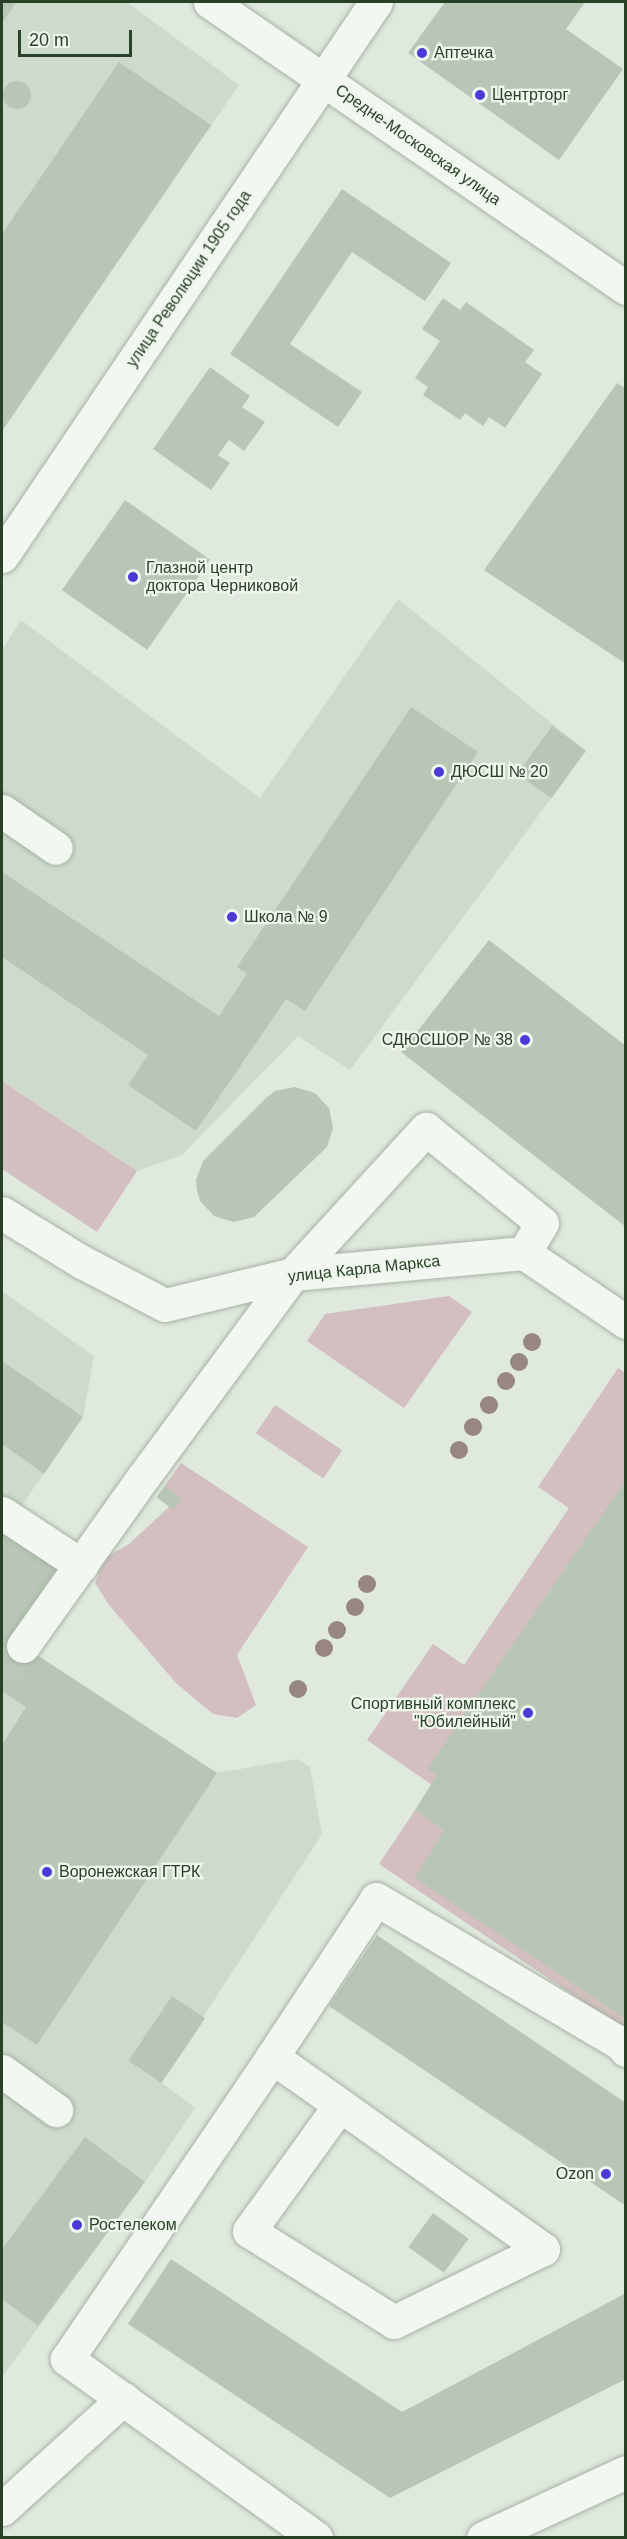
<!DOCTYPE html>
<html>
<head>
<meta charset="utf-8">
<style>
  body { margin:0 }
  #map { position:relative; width:627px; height:2539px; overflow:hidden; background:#e0e9de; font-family:Helvetica,sans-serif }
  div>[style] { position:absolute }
  .built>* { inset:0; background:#cedbcc }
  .green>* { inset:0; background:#d3bfbf; transform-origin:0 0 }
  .building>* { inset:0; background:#b7c6b5; transform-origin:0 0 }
  .round { border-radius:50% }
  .minor-tunnel>* { height:33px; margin-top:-16.5px; transform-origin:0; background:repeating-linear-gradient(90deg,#bbc7b9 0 33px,transparent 0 49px) }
  .roads { filter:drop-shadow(0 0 2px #a5b3a3) drop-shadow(0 0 2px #a5b3a3) }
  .minor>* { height:33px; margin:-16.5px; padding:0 16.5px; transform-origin:16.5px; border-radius:16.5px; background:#f2f7f1 }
  .trees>* { width:18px; height:18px; margin:-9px; border-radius:50%; background:#988780 }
  .dots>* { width:16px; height:16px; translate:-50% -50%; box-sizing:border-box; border:3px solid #eff6ee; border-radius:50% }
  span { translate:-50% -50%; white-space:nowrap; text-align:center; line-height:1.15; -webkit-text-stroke:4.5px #eff6ee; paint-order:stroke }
  .poi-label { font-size:16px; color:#294126 }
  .left { translate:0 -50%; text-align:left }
  .right { translate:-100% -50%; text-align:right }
  .street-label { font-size:16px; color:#294126 }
  .frame { position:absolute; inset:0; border:3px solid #294126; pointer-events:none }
  .scale { position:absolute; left:18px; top:30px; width:114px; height:27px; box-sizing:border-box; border:3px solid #294126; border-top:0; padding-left:8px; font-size:18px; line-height:21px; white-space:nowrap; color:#294126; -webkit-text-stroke:4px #eff6ee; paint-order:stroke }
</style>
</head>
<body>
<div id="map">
  <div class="built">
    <i style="clip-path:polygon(2px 2px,127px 2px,239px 85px,2px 431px)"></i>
    <i style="clip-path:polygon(398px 599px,586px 751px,350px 1070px,298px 1036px,182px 1155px,137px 1171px,2px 1081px,2px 650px,21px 620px,260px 798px)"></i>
    <i style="clip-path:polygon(2px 1291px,94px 1356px,83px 1417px,20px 1508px,59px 1565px,11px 1638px,217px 1773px,298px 1759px,310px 1767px,322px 1834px,161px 2082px,195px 2108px,145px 2182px,2px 2377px)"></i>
  </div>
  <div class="green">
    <i style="clip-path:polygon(2px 1081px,137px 1171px,97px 1232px,2px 1169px)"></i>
    <i style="clip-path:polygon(449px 1296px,472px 1312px,404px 1408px,307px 1341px,325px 1314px)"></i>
    <i style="clip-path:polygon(618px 1368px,625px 1373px,625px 2030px,379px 1864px,432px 1785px,367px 1740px,433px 1644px,464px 1665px,569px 1508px,538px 1487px)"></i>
    <i style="left:275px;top:1405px;width:81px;height:34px;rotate:34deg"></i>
    <i style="clip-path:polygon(181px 1463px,308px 1547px,237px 1655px,256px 1705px,237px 1718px,213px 1714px,176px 1683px,109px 1605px,95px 1583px,105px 1558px,129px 1544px,169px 1507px,157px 1497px)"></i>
  </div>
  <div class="building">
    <i style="clip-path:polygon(2px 2px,16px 2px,2px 23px)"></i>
    <i style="clip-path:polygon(445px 2px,585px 2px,566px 29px,623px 69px,559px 160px,408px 53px)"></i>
    <i style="clip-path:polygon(119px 62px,211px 125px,2px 431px,2px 234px)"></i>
    <i class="round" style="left:3px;top:81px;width:28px;height:28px"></i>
    <i style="clip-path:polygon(342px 189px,451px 263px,425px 301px,352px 252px,290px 344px,362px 392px,338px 427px,230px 354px)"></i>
    <i style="clip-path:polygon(443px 298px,460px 310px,466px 302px,534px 350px,525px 362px,542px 374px,505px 428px,489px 417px,483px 426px,465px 413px,460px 420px,423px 395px,428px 387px,415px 378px,440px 341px,422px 329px)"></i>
    <i style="clip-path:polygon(210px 367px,250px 396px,242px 407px,265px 422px,244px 451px,229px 440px,218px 455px,230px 463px,211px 490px,153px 449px)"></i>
    <i style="clip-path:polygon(617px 383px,626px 389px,626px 664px,484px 570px)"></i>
    <i style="left:125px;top:500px;width:104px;height:110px;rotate:35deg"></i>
    <i style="clip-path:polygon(411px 707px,478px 752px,305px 1011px,286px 999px,196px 1131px,128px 1085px,148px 1055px,2px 957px,2px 872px,219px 1016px,247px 974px,237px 967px)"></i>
    <i style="left:552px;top:726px;width:42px;height:59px;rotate:36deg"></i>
    <i style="clip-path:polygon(489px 940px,626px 1046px,626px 1227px,401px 1052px)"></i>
    <i style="clip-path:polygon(295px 1087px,315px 1093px,329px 1108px,333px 1128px,327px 1147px,254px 1217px,234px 1222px,214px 1216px,200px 1201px,197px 1191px,196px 1180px,203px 1161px,265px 1099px,275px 1091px)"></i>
    <i style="clip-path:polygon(2px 1361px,83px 1417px,44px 1474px,2px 1444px)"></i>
    <i style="clip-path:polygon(626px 1480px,626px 2019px,415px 1878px,444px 1830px,415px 1810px,437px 1775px,427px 1769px)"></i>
    <i style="left:165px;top:1486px;width:21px;height:14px;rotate:37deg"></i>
    <i style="clip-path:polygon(2px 1527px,59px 1565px,11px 1638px,217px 1773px,37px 2045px,2px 2022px,2px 1745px,26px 1707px,2px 1691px)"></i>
    <i style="clip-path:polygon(377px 1935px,626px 2103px,626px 2206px,329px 2006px)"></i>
    <i style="left:172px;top:1996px;width:40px;height:78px;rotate:34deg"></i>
    <i style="clip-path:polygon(85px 2137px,145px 2182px,38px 2326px,2px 2299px,2px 2249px)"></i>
    <i style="left:433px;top:2213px;width:44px;height:42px;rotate:36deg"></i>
    <i style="clip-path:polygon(171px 2259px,402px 2412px,626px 2293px,626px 2379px,390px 2498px,128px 2324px)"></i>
  </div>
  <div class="minor-tunnel">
    <i style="left:2px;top:1677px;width:37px;rotate:-56deg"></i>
  </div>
  <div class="roads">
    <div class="minor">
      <i style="left:210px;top:2px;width:505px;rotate:34.51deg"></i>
      <i style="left:2px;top:556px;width:668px;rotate:-55.98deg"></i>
      <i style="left:2px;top:811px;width:65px;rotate:34.4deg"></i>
      <i style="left:2px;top:1213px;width:94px;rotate:31.5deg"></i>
      <i style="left:82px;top:1262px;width:93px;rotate:27.4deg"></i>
      <i style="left:165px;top:1305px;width:132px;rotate:-13.6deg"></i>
      <i style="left:293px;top:1274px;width:232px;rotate:-5.2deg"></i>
      <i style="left:524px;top:1253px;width:123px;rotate:34.1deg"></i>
      <i style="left:2px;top:1513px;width:95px;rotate:33.4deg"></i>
      <i style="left:23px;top:1646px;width:209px;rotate:-54.6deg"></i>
      <i style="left:144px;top:1476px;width:251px;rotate:-53.6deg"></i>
      <i style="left:293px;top:1274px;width:197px;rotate:-47.5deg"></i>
      <i style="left:426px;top:1129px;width:149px;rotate:39deg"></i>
      <i style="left:542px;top:1223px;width:35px;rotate:121deg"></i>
      <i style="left:272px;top:2057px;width:189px;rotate:-56.6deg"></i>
      <i style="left:376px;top:1899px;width:285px;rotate:30.6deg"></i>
      <i style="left:621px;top:2044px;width:8px;rotate:50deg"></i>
      <i style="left:2px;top:2071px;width:67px;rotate:35.8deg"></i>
      <i style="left:2px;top:2509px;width:164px;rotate:-42.3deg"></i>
      <i style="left:316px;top:2538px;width:307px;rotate:-144.3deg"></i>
      <i style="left:67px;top:2359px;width:365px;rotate:-55.8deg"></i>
      <i style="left:272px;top:2057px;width:83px;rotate:35.2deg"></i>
      <i style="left:340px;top:2105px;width:249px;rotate:35.4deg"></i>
      <i style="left:543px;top:2249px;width:166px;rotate:153.9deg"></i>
      <i style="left:394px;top:2322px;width:171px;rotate:-147.9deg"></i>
      <i style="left:249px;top:2231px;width:155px;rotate:-54.2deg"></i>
      <i style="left:483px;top:2538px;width:157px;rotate:-24.8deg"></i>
    </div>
  </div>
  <div class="trees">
    <i style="left:532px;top:1342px"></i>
    <i style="left:519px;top:1362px"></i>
    <i style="left:506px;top:1381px"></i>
    <i style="left:489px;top:1405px"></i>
    <i style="left:473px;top:1427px"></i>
    <i style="left:459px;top:1450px"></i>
    <i style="left:367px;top:1584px"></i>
    <i style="left:355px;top:1607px"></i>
    <i style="left:337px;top:1630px"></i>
    <i style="left:324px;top:1648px"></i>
    <i style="left:298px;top:1689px"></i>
  </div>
  <div class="dots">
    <i style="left:422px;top:53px;background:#4c3ad7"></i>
    <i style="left:480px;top:95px;background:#4c3ad7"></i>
    <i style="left:133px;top:577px;background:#4c3ad7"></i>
    <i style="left:439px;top:772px;background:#4c3ad7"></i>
    <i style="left:232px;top:917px;background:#4c3ad7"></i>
    <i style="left:525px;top:1040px;background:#4c3ad7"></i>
    <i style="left:528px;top:1713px;background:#4c3ad7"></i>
    <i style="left:47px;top:1872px;background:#4c3ad7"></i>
    <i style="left:606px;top:2174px;background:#4c3ad7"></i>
    <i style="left:77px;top:2225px;background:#4c3ad7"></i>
  </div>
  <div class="poi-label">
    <span class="left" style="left:434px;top:53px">Аптечка</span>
    <span class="left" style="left:492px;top:95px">Центрторг</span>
    <span class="left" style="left:146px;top:577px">Глазной центр<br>доктора Черниковой</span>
    <span class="left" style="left:451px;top:772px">ДЮСШ № 20</span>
    <span class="left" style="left:244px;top:917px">Школа № 9</span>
    <span class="right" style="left:513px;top:1040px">СДЮСШОР № 38</span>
    <span class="right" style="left:516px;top:1713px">Спортивный комплекс<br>"Юбилейный"</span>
    <span class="left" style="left:59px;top:1872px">Воронежская ГТРК</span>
    <span class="right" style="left:594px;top:2174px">Ozon</span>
    <span class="left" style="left:89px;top:2225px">Ростелеком</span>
  </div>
  <div class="street-label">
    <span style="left:418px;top:145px;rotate:35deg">Средне-Московская улица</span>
    <span style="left:189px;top:279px;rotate:-56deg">улица Революции 1905 года</span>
    <span style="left:364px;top:1269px;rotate:-6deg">улица Карла Маркса</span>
  </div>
  <div class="frame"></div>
  <div class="scale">20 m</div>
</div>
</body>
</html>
